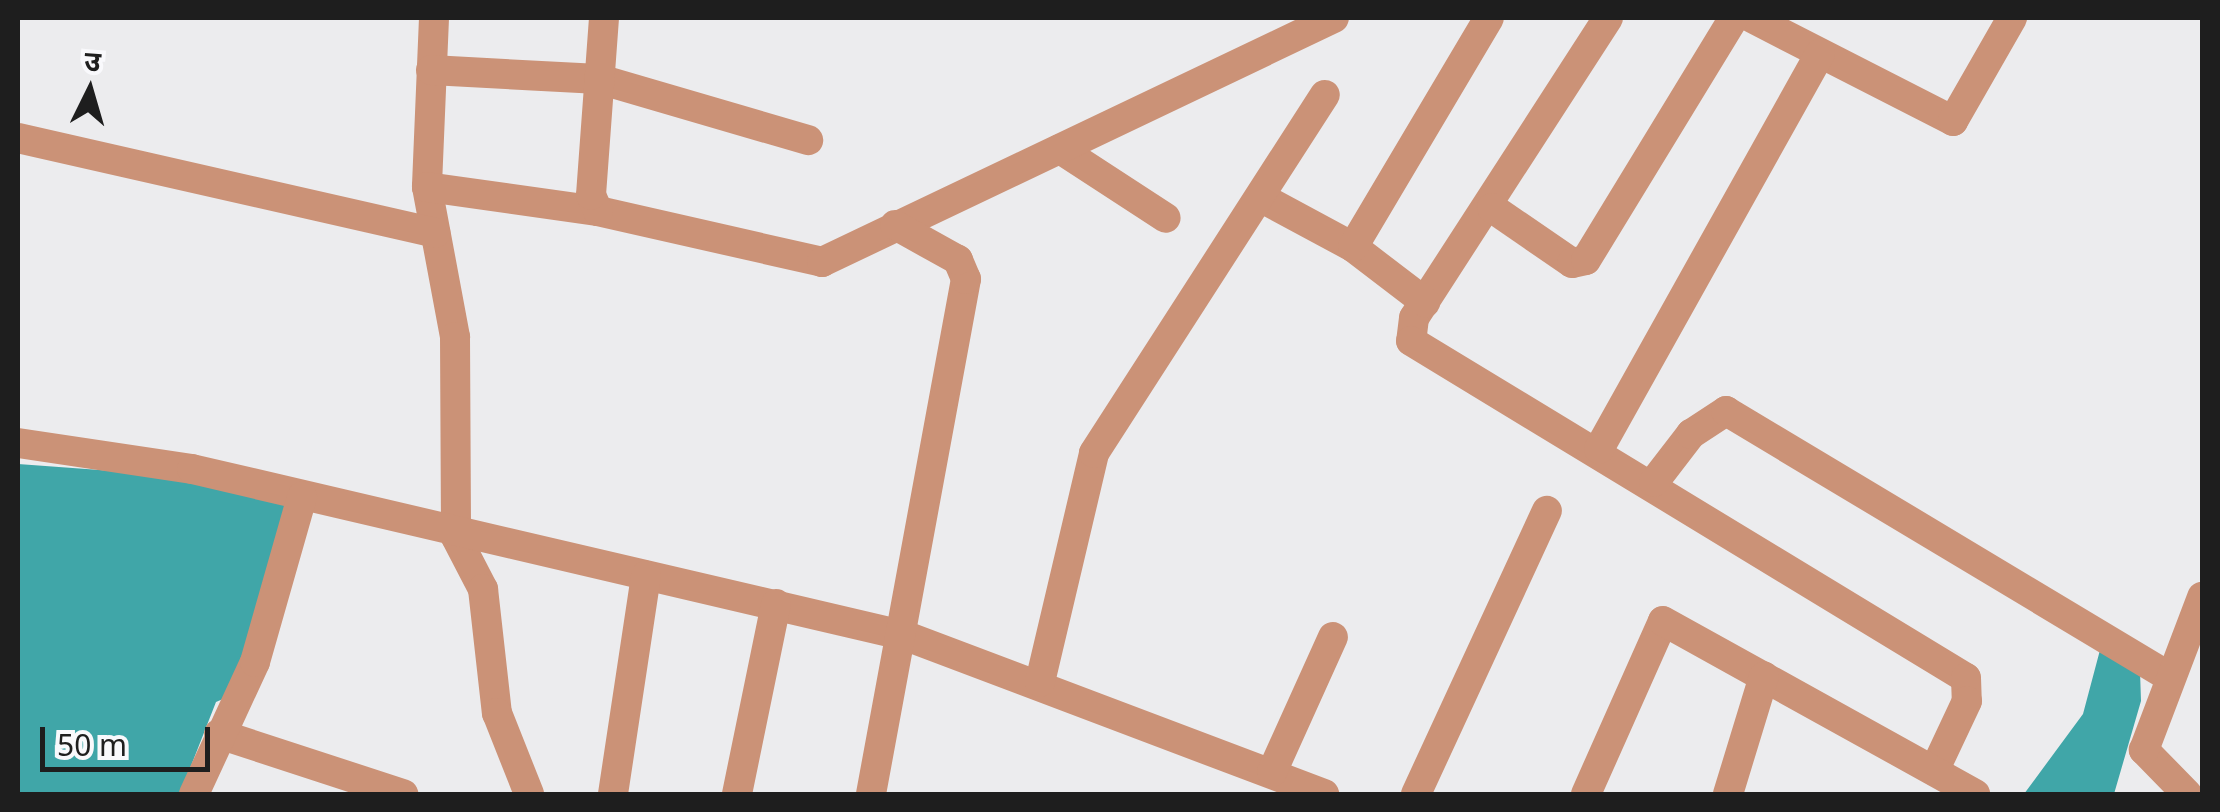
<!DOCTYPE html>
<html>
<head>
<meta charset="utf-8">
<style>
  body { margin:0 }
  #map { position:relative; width:2220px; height:812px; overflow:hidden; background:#ececee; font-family:"Noto Sans","Noto Sans Devanagari",sans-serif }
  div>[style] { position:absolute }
  .water>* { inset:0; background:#40a6a8 }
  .minor>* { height:30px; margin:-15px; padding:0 15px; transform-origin:15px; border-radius:15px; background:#cb9277 }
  span { translate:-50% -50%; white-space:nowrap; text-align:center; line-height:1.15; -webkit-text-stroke:8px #f9f9fc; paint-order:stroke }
  .frame { position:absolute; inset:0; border:20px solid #1e1e1e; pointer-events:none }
  .north { position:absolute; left:40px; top:40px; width:100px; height:100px; -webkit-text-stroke:8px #f9f9fc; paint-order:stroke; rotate:5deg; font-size:28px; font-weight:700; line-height:40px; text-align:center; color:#1e1e1e }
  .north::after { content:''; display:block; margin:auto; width:35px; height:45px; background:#1e1e1e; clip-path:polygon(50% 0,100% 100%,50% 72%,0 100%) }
  .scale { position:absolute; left:40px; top:727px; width:170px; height:45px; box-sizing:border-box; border:5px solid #1e1e1e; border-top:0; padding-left:12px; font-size:30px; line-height:35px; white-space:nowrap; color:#1e1e1e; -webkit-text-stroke:8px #f9f9fc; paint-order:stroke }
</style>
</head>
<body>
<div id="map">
  <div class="water">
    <i style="clip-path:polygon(18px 464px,168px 475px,295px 508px,239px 692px,216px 702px,180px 794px,18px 794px)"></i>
    <i style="clip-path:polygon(2100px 650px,2140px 671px,2141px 701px,2114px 794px,2024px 794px,2083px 714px)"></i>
  </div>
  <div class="minor">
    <i style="left:434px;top:18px;width:169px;rotate:92.4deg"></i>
    <i style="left:427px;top:187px;width:153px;rotate:79.4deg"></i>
    <i style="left:455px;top:337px;width:200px;rotate:89.7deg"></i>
    <i style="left:456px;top:537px;width:59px;rotate:62.6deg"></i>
    <i style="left:483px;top:589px;width:125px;rotate:83.6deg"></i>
    <i style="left:497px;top:713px;width:87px;rotate:68.4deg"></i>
    <i style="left:1608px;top:18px;width:357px;rotate:122.9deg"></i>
    <i style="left:1414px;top:318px;width:23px;rotate:97deg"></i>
    <i style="left:1411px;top:341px;width:649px;rotate:31.27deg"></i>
    <i style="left:1966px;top:678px;width:23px;rotate:88deg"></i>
    <i style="left:1967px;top:701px;width:77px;rotate:115.2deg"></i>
    <i style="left:1752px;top:18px;width:226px;rotate:27.1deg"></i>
    <i style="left:1953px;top:121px;width:119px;rotate:-60.2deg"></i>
    <i style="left:431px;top:70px;width:168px;rotate:3.1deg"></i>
    <i style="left:599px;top:79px;width:218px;rotate:16.3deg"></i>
    <i style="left:18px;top:138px;width:428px;rotate:12.8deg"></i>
    <i style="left:1060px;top:149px;width:126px;rotate:33.1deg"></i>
    <i style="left:427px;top:187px;width:173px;rotate:8deg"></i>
    <i style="left:598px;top:211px;width:230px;rotate:12.8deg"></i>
    <i style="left:822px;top:262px;width:567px;rotate:-25.48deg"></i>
    <i style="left:1260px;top:197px;width:106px;rotate:28.3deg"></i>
    <i style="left:1353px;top:247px;width:91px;rotate:37.4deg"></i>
    <i style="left:1492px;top:208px;width:97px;rotate:34.5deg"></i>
    <i style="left:1572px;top:263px;width:14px;rotate:-12deg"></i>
    <i style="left:1586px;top:260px;width:284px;rotate:-58.6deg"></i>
    <i style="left:598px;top:211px;width:17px;rotate:-114deg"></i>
    <i style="left:591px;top:195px;width:177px;rotate:-85.8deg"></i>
    <i style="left:1353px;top:247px;width:266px;rotate:-59.3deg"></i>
    <i style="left:18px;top:443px;width:176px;rotate:8.5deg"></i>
    <i style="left:192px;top:469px;width:733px;rotate:13.16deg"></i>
    <i style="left:906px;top:636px;width:447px;rotate:20.7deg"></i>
    <i style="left:1599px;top:449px;width:453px;rotate:-60.8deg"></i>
    <i style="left:1654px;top:482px;width:61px;rotate:-52.4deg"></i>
    <i style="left:1691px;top:434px;width:42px;rotate:-33.3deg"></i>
    <i style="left:1726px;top:411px;width:515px;rotate:30.94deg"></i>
    <i style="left:1040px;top:682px;width:235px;rotate:-76.7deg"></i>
    <i style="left:1094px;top:453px;width:426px;rotate:-57.2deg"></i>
    <i style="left:219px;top:734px;width:194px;rotate:18.1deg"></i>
    <i style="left:1272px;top:772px;width:148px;rotate:-65.7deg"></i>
    <i style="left:194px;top:794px;width:145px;rotate:-65.2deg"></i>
    <i style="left:255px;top:662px;width:172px;rotate:-74.1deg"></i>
    <i style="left:613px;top:794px;width:221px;rotate:-81.4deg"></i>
    <i style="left:737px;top:794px;width:194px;rotate:-78.4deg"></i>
    <i style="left:871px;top:794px;width:524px;rotate:-79.55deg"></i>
    <i style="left:966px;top:279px;width:21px;rotate:-113deg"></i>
    <i style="left:958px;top:260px;width:72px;rotate:-150.9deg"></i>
    <i style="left:1416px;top:794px;width:312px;rotate:-65.2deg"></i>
    <i style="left:1586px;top:794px;width:189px;rotate:-66deg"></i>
    <i style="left:1663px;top:621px;width:357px;rotate:29deg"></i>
    <i style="left:1728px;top:794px;width:123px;rotate:-73deg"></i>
    <i style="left:2187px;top:794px;width:62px;rotate:-134.3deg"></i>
    <i style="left:2144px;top:750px;width:164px;rotate:-69.2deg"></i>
  </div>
  <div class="frame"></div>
  <div class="north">उ</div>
  <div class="scale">50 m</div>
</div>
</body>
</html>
